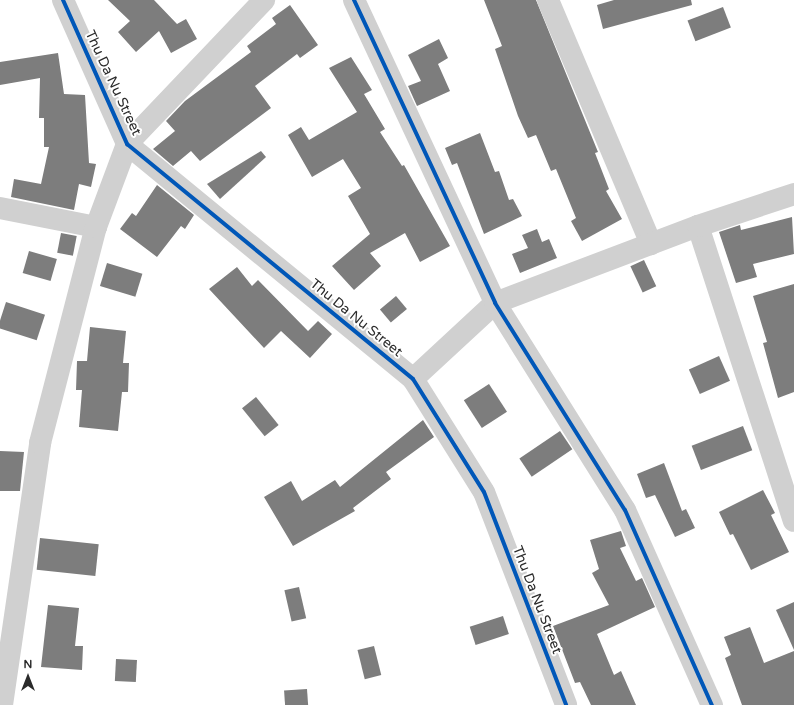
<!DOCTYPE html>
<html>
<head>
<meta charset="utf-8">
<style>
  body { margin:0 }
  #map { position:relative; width:794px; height:705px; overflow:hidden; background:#fff; font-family:"Varela Round",sans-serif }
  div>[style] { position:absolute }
  .building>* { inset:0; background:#7d7d7d; transform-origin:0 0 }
  .minor>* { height:22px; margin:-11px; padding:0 11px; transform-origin:11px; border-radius:11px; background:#d0d0d0 }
  .cycleway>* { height:4px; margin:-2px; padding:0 2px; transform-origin:2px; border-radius:2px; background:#0057b8 }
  span { translate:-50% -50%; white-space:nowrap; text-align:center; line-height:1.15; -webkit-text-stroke:4px #fff; paint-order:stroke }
  .street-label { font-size:14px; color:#2b2b2b }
  .north { position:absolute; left:8px; top:657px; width:40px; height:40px; -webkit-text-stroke:3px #fff; paint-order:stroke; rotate:0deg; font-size:11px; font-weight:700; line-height:16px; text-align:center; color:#2b2b2b }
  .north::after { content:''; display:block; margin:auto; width:14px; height:18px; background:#2b2b2b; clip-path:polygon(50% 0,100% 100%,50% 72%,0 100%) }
</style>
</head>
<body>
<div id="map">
  <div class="building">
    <i style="clip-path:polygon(108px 0,154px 0,177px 24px,186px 19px,197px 39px,171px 53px,159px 31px,136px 52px,118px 32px,130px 21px)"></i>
    <i style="clip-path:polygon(484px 0,536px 0,598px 152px,595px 153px,609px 189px,606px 191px,622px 219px,582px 241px,571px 221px,576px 218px,556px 169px,551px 171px,536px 135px,528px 138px,518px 116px,495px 49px,502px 46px)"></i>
    <i style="clip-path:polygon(614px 0,691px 0,692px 5px,603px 29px,597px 5px)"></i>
    <i style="clip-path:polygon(290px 5px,318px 45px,300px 58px,297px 54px,255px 86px,271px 108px,200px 161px,191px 151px,173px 166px,153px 149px,175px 131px,166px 121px,185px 101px,251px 52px,247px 46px,276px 24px,272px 18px)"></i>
    <i style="left:723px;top:7px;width:22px;height:38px;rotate:69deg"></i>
    <i style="clip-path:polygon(439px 39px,448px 58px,438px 64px,450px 91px,417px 106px,408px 86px,421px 81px,408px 55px)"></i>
    <i style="clip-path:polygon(58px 53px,64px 94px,85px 95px,89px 163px,96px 164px,91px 187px,79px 184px,74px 210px,11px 197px,14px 179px,41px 184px,49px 147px,44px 147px,44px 118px,39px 118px,40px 78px,0 85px,0 62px)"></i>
    <i style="clip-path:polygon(351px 57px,372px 90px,364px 94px,385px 129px,380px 132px,402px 166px,404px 165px,450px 246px,420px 262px,405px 233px,370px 253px,381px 266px,354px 290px,332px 266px,370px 234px,348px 196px,361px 188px,343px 159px,312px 177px,288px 135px,301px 127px,309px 140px,357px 112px,329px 68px)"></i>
    <i style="clip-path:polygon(480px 133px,495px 172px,499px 171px,509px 200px,513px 199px,522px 216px,484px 234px,457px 163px,452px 165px,445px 148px)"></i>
    <i style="clip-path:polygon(261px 151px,266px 157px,220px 199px,207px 184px)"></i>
    <i style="clip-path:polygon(157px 185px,194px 215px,185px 229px,181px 226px,157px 257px,120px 229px,132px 213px,136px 216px)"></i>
    <i style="clip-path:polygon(792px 217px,794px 254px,753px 264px,757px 277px,736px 283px,719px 232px,740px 225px,741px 230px)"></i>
    <i style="clip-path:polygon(537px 229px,542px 242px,549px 239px,557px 258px,520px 273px,512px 254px,528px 248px,522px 235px)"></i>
    <i style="left:61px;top:233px;width:16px;height:20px;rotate:11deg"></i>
    <i style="left:29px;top:251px;width:29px;height:23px;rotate:16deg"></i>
    <i style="left:644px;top:260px;width:29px;height:15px;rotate:65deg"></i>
    <i style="left:107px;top:263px;width:37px;height:24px;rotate:17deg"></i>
    <i style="clip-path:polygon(237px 267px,252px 286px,258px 280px,308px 331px,318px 321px,332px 334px,310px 358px,281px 331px,264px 348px,209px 289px)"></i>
    <i style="clip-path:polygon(794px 284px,794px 392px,778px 398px,763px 343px,767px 342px,753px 296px)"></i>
    <i style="left:396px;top:296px;width:17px;height:21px;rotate:50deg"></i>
    <i style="left:6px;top:302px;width:41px;height:27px;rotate:18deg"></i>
    <i style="clip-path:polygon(90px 327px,126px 331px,123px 363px,129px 363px,128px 392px,122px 392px,118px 431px,79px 427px,82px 390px,76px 390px,77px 361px,87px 361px)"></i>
    <i style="left:719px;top:356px;width:27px;height:33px;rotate:66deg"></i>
    <i style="left:489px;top:384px;width:33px;height:30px;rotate:57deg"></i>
    <i style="left:256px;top:397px;width:36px;height:18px;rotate:51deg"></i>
    <i style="clip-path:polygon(423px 420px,434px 437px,386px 472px,391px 479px,353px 508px,355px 511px,293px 546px,264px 497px,291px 481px,302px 501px,335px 480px,340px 487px)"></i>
    <i style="left:743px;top:426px;width:26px;height:55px;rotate:69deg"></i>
    <i style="left:560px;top:431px;width:22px;height:49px;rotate:56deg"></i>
    <i style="clip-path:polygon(0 451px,24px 452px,20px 491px,0 491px)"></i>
    <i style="clip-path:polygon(664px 463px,682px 511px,686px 509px,695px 528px,675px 537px,655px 495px,646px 498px,637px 474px)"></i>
    <i style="clip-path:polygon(763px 490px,775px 513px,771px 515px,789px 552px,751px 570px,733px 534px,730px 535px,719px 512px)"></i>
    <i style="clip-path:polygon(621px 531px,626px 546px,620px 548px,636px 581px,642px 578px,655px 607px,597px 634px,614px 675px,621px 671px,636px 705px,591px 705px,580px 682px,575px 683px,553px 626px,609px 605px,592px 573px,599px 569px,590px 540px)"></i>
    <i style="left:40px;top:538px;width:59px;height:32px;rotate:6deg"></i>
    <i style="left:299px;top:587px;width:32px;height:15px;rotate:77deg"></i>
    <i style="clip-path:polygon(794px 602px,794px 650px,776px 610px)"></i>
    <i style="clip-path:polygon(48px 605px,79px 608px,75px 646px,83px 646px,82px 670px,41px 667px)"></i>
    <i style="left:503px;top:616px;width:19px;height:35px;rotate:72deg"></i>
    <i style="clip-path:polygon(750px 627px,764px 663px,794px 651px,794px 705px,742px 705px,725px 658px,731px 655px,724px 637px)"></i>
    <i style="left:374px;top:646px;width:30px;height:17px;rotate:76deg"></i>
    <i style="left:116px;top:659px;width:21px;height:22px;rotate:3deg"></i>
    <i style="left:307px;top:689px;width:16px;height:23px;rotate:86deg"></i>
  </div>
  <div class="minor">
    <i style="left:63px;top:0;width:158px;rotate:66deg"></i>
    <i style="left:127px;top:144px;width:370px;rotate:39.4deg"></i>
    <i style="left:413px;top:379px;width:133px;rotate:57.9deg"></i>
    <i style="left:484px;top:492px;width:228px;rotate:68.9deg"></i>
    <i style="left:354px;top:0;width:334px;rotate:65deg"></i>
    <i style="left:495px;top:303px;width:244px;rotate:57.9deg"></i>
    <i style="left:625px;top:510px;width:214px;rotate:66deg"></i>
    <i style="left:548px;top:0;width:265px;rotate:67.1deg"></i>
    <i style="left:0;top:208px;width:98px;rotate:11.2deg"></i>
    <i style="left:698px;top:226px;width:310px;rotate:72deg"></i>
    <i style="left:413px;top:379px;width:112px;rotate:-42.8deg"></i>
    <i style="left:495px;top:303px;width:217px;rotate:-20.8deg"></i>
    <i style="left:698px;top:226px;width:101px;rotate:-18.4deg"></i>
    <i style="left:2px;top:705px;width:265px;rotate:-81.7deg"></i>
    <i style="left:40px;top:443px;width:223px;rotate:-75.5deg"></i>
    <i style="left:96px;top:227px;width:89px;rotate:-69.5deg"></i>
    <i style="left:127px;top:144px;width:199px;rotate:-46.4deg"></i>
  </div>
  <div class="cycleway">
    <i style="left:63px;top:0;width:158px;rotate:66deg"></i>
    <i style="left:127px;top:144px;width:370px;rotate:39.4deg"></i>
    <i style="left:413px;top:379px;width:133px;rotate:57.9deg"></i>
    <i style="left:484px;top:492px;width:228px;rotate:68.9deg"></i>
    <i style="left:354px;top:0;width:334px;rotate:65deg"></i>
    <i style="left:495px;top:303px;width:244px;rotate:57.9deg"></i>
    <i style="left:625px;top:510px;width:214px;rotate:66deg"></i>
  </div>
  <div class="street-label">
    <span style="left:113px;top:83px;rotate:65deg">Thu Da Nu Street</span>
    <span style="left:356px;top:318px;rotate:39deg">Thu Da Nu Street</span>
    <span style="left:537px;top:600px;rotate:69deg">Thu Da Nu Street</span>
  </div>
  <div class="north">N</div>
</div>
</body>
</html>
